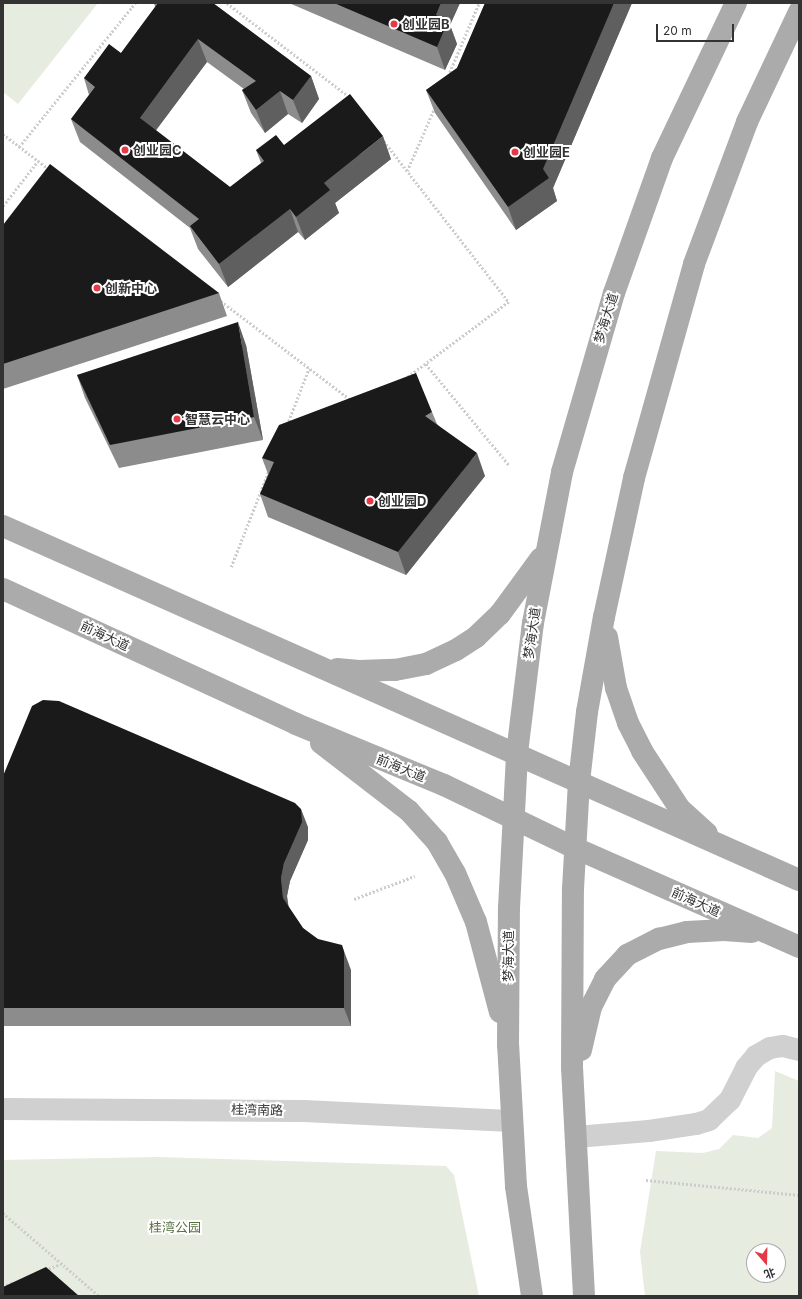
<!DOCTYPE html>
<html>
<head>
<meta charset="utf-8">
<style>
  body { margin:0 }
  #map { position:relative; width:802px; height:1299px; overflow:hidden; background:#fff; font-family:Inter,"Noto Sans SC",sans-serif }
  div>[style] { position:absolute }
  .green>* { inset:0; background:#e6ecdf }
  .path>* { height:2.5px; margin-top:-1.25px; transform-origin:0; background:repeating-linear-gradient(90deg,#cdcdcd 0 2px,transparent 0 4px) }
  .minor>* { height:22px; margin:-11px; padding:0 11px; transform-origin:11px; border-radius:11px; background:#d0d0d0 }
  .major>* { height:22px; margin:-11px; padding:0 11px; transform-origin:11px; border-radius:11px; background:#ababab }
  .wall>* { inset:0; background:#8c8c8c }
  .shaded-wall>* { inset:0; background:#5f5f5f }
  .building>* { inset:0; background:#1a1a1a }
  .dots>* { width:11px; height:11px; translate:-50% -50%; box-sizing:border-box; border:2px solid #fff; border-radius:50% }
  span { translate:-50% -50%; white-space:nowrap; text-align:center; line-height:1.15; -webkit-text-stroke:4px #fff; paint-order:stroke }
  .poi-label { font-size:13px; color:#333; font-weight:700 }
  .left { translate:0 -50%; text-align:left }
  .street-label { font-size:13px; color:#333 }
  .park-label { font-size:13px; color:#56703f }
  .frame { position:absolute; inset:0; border:4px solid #333; pointer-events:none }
  .north { position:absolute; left:746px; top:1243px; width:40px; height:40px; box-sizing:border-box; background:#fff; border:1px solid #adadad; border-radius:50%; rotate:160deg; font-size:11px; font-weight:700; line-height:16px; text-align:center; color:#333 }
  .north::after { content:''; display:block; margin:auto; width:14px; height:18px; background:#e63946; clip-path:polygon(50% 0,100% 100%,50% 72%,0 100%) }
  .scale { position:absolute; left:656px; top:24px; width:78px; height:18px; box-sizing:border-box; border:2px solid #333; border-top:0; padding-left:5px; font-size:12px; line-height:14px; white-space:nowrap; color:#333; -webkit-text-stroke:3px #fff; paint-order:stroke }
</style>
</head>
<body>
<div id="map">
  <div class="green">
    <i style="clip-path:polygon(3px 3px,98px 3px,18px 104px,3px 92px)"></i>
    <i style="clip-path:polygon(evenodd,775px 1071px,799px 1081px,799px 1296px,645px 1296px,640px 1252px,656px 1151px,703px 1153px,719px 1149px,733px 1135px,758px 1138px,772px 1128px,775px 1071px,754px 1251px,778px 1251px,778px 1275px,754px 1275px,754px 1251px)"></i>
    <i style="clip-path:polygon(157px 1157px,446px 1166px,454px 1175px,479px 1296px,3px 1296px,3px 1160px)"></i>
  </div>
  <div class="path">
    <i style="left:227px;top:3px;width:156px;rotate:37.5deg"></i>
    <i style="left:448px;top:76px;width:79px;rotate:-67deg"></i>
    <i style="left:3px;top:134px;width:58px;rotate:37.3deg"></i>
    <i style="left:384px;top:141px;width:204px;rotate:52.2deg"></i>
    <i style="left:509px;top:302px;width:126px;rotate:143.4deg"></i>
    <i style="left:19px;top:147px;width:185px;rotate:-51.1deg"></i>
    <i style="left:407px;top:171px;width:70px;rotate:-66.4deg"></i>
    <i style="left:3px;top:206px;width:57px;rotate:-52.1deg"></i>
    <i style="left:221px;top:301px;width:163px;rotate:37.3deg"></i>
    <i style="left:426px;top:364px;width:131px;rotate:50.6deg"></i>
    <i style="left:287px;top:425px;width:61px;rotate:-68.9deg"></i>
    <i style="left:231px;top:567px;width:104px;rotate:-68.6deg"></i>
    <i style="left:354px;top:899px;width:65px;rotate:-20.7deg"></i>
    <i style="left:646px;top:1180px;width:154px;rotate:5.6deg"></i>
    <i style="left:3px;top:1213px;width:127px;rotate:40.8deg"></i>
    <i style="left:45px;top:1270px;width:17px;rotate:-21deg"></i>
    <i style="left:3px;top:1287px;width:11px;rotate:-27deg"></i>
  </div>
  <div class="minor">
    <i style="left:3px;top:1109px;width:301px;rotate:0.4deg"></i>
    <i style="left:304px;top:1111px;width:207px;rotate:2.8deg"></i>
    <i style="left:576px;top:1137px;width:73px;rotate:-4.7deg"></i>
    <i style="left:649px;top:1131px;width:48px;rotate:-8.5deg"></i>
    <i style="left:696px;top:1124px;width:14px;rotate:-17deg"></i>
    <i style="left:709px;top:1120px;width:29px;rotate:-44deg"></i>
    <i style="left:730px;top:1100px;width:36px;rotate:-63deg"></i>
    <i style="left:746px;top:1068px;width:16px;rotate:-50deg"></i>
    <i style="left:756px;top:1056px;width:16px;rotate:-30deg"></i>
    <i style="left:770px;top:1048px;width:13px;rotate:-9deg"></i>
    <i style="left:783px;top:1046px;width:16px;rotate:14deg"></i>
  </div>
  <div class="major">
    <i style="left:3px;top:526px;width:871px;rotate:23.98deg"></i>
    <i style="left:3px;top:589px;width:323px;rotate:24.7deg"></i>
    <i style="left:296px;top:724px;width:160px;rotate:22.4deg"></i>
    <i style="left:444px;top:785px;width:145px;rotate:25.7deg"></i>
    <i style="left:575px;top:848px;width:245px;rotate:23.8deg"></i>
    <i style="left:607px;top:637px;width:52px;rotate:80deg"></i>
    <i style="left:616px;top:688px;width:37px;rotate:71deg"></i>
    <i style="left:628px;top:723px;width:31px;rotate:63deg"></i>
    <i style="left:642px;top:751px;width:69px;rotate:56.8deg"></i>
    <i style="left:680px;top:809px;width:36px;rotate:42deg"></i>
    <i style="left:337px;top:669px;width:22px;rotate:5deg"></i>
    <i style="left:359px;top:671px;width:36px;rotate:-2deg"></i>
    <i style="left:395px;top:670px;width:32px;rotate:-11deg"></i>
    <i style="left:426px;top:664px;width:33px;rotate:-25deg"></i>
    <i style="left:456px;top:650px;width:24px;rotate:-33deg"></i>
    <i style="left:476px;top:637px;width:33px;rotate:-44deg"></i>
    <i style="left:500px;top:614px;width:69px;rotate:-53.8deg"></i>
    <i style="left:321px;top:743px;width:111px;rotate:37.7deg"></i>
    <i style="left:409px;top:811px;width:42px;rotate:47.9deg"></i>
    <i style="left:437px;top:842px;width:36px;rotate:60deg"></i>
    <i style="left:455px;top:873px;width:53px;rotate:66.8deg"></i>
    <i style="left:476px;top:922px;width:93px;rotate:75.1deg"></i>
    <i style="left:581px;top:1050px;width:44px;rotate:-76.9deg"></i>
    <i style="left:591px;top:1007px;width:31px;rotate:-63deg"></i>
    <i style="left:605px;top:979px;width:33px;rotate:-47deg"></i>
    <i style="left:627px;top:955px;width:36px;rotate:-27deg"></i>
    <i style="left:659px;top:939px;width:29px;rotate:-14deg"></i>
    <i style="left:687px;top:932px;width:37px;rotate:-3deg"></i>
    <i style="left:724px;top:930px;width:28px;rotate:4deg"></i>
    <i style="left:532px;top:1296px;width:111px;rotate:-98.3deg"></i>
    <i style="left:516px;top:1186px;width:141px;rotate:-93.2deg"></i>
    <i style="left:508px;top:1045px;width:137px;rotate:-89.6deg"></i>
    <i style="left:509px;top:908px;width:155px;rotate:-87deg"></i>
    <i style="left:517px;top:753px;width:131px;rotate:-83deg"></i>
    <i style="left:533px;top:623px;width:154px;rotate:-79.1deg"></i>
    <i style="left:562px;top:472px;width:186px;rotate:-73.8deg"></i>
    <i style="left:614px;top:293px;width:143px;rotate:-70.4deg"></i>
    <i style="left:662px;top:158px;width:172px;rotate:-64.5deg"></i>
    <i style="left:584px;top:1296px;width:228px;rotate:-93deg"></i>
    <i style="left:572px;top:1068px;width:179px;rotate:-89.7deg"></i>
    <i style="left:573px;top:889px;width:107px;rotate:-86.8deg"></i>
    <i style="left:579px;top:782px;width:70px;rotate:-83.5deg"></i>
    <i style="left:587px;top:712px;width:97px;rotate:-79.9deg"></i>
    <i style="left:604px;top:617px;width:142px;rotate:-77.8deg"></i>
    <i style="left:634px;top:478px;width:222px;rotate:-74.3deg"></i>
    <i style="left:694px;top:264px;width:152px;rotate:-69.5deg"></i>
    <i style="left:747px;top:122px;width:122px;rotate:-64.7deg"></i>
  </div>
  <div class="wall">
    <i style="clip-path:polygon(154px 3px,213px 3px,311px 76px,319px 99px,302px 123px,288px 114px,265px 133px,251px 113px,242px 90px,244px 89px,207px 62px,156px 130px,230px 187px,261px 163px,256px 150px,284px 145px,391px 159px,335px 203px,339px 213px,305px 240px,298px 232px,228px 287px,198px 249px,190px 228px,80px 142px,71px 119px,89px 95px,84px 78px,121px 53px,155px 7px)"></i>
    <i style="clip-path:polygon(289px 3px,460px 3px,450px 25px,457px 44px,445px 70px)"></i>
    <i style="clip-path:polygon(485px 3px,632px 3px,553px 188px,557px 201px,516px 230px,435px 113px,426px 90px,457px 68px)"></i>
    <i style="clip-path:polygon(3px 225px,219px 293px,227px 316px,3px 389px)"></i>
    <i style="clip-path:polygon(246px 345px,263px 440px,119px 468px,85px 398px,77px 375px)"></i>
    <i style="clip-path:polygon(432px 412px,437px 424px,485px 476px,406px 575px,268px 517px,260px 494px,268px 474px,262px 458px)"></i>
    <i style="clip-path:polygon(3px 776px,308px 827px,308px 840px,290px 881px,287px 896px,288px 906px,303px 928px,351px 970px,351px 1026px,3px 1026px)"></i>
  </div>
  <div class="shaded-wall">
    <i style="clip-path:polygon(441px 3px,460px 3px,450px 25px,457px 44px,445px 70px,437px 47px,436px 15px)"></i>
    <i style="clip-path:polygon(614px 3px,632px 3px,553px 188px,557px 201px,516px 230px,508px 207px)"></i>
    <i style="clip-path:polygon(198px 39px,207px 62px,148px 141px,140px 118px)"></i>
    <i style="clip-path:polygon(311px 76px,319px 99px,302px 123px,293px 100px)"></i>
    <i style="clip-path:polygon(280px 91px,288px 114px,265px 133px,256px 110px)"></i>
    <i style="clip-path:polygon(383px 136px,391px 159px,335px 203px,339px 213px,305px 240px,296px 217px,324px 183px)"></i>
    <i style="clip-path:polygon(290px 209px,298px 232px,228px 287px,219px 264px)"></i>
    <i style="clip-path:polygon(238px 322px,246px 345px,263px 440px,254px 417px)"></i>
    <i style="clip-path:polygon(477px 453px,485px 476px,406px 575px,398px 552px)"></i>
    <i style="clip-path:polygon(301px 809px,308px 827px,308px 840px,290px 881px,287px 896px,290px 916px,283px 898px,281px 878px,284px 863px)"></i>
    <i style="clip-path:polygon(344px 951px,351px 970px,351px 1026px,344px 1008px)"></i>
  </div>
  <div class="building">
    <i style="clip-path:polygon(158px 3px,213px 3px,311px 76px,293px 100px,280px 91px,256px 110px,242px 90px,256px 81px,198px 39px,140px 118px,230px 187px,264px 161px,256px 150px,276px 135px,284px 145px,350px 94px,383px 136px,324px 183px,330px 190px,296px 217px,290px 209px,219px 264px,190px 226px,199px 219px,71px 119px,95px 87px,84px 78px,109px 44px,121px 53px)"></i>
    <i style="clip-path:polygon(334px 3px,441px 3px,436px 15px,448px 21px,437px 47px)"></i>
    <i style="clip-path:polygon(485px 3px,614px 3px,543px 169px,549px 178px,508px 207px,426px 90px,457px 68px)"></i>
    <i style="clip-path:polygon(50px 164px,219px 293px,3px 364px,3px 225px)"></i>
    <i style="clip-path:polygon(238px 322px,254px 417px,110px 445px,77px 375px)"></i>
    <i style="clip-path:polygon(416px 373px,432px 412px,425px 416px,477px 453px,398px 552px,260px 494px,274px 462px,262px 458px,279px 425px)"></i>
    <i style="clip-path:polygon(43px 700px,59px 701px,295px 803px,301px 809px,302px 822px,284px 863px,281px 878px,283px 898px,303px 928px,318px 939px,342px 945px,344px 951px,344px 1008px,3px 1008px,3px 776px,32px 706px)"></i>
    <i style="clip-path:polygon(46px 1267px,79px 1296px,3px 1296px,3px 1287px)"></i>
  </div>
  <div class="dots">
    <i style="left:394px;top:24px;background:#e63946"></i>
    <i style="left:125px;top:150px;background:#e63946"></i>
    <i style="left:515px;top:152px;background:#e63946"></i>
    <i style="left:97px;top:288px;background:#e63946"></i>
    <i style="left:177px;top:419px;background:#e63946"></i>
    <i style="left:370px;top:501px;background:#e63946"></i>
  </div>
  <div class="poi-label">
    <span class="left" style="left:402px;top:24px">创业园B</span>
    <span class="left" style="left:133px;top:150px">创业园C</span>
    <span class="left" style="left:523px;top:152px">创业园E</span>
    <span class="left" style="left:105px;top:288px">创新中心</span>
    <span class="left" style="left:185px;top:419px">智慧云中心</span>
    <span class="left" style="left:378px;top:501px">创业园D</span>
  </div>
  <div class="street-label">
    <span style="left:606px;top:318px;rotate:-73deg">梦海大道</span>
    <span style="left:532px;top:633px;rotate:-82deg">梦海大道</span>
    <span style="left:105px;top:636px;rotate:25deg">前海大道</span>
    <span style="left:401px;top:768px;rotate:22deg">前海大道</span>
    <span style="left:696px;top:902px;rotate:24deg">前海大道</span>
    <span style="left:508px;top:956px;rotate:-90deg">梦海大道</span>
    <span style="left:257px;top:1110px;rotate:1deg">桂湾南路</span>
  </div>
  <div class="park-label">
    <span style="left:175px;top:1227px">桂湾公园</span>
  </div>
  <div class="frame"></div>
  <div class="north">北</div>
  <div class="scale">20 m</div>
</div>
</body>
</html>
